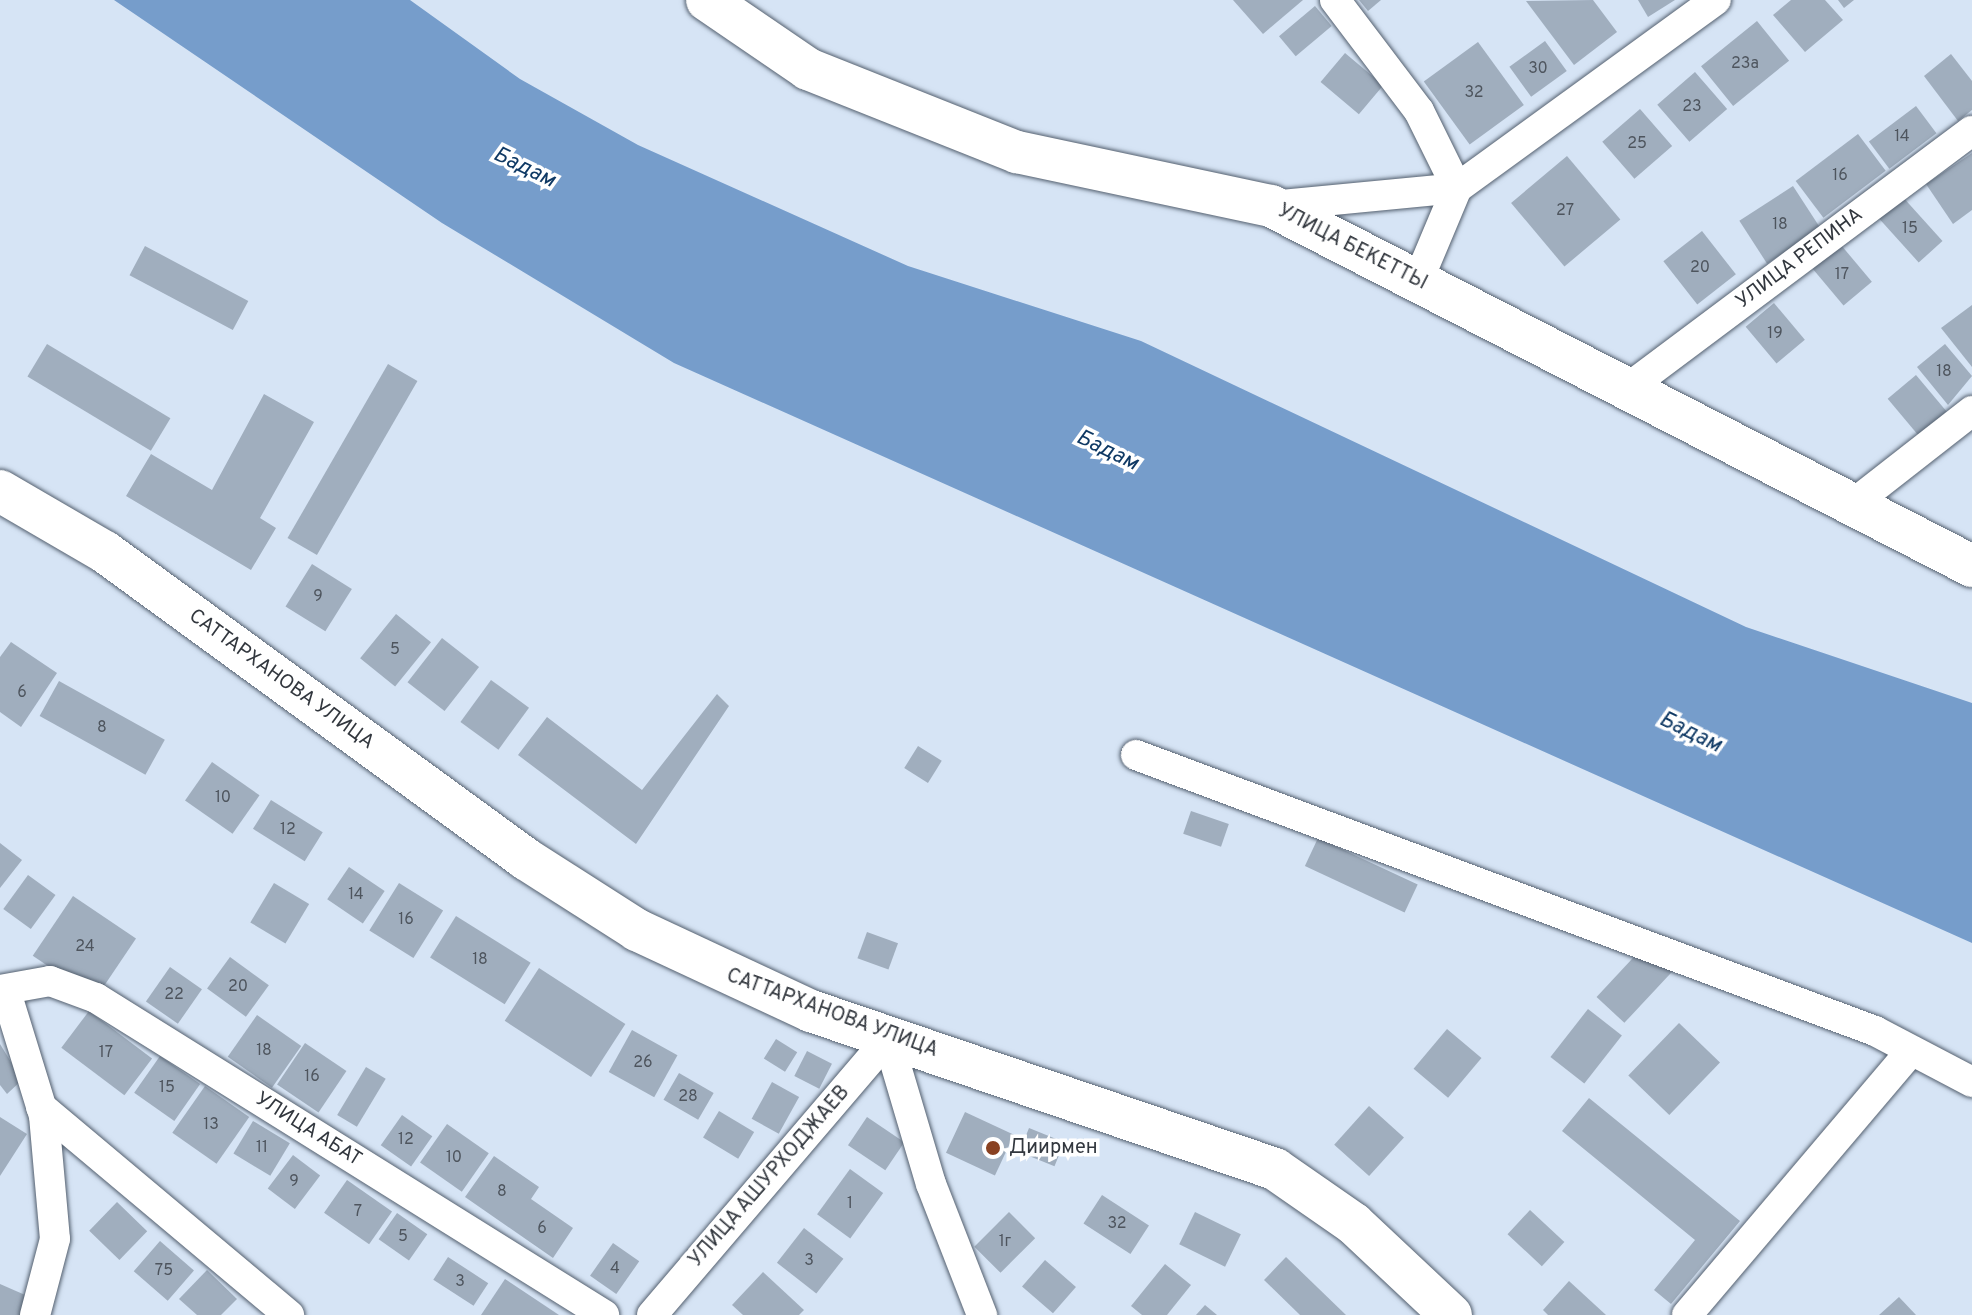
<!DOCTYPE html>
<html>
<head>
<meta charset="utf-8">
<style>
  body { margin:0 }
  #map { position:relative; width:1972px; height:1315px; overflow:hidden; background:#d6e4f5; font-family:Overpass,sans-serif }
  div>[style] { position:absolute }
  .water>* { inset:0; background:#769dcb }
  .building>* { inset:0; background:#a0aebe; transform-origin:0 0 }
  .roads { filter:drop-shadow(0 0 2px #54606f) drop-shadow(0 0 2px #54606f) }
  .street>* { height:30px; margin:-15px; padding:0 15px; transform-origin:15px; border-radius:15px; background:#fff }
  .secondary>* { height:42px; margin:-21px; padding:0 21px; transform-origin:21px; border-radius:21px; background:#fff }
  .dots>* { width:22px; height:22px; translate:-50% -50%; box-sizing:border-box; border:4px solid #fff; border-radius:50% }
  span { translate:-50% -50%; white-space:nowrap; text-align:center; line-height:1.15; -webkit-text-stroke:7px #fff; paint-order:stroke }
  .number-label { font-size:16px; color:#4e555e }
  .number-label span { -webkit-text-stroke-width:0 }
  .street-label { font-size:20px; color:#32373e }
  .poi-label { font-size:20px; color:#32373e }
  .left { translate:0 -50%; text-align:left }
  .water-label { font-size:22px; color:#0f3964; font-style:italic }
</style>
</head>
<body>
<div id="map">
  <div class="water">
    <i style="clip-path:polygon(114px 0,410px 0,520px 79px,638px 145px,908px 266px,1141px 341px,1746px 627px,1972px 703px,1972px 943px,674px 363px,442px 223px)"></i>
  </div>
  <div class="building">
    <i style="clip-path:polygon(1233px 0,1303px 0,1263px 34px)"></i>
    <i style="clip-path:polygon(1359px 0,1381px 0,1368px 11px)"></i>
    <i style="clip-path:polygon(1593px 0,1617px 32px,1574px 65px,1526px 1px)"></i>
    <i style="clip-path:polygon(1638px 0,1675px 0,1648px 17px)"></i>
    <i style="clip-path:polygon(1791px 0,1825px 0,1843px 20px,1805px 52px,1773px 15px)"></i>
    <i style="clip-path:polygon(1838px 0,1854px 0,1844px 8px)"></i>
    <i style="left:1315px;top:6px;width:26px;height:47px;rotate:50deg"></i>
    <i style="left:1757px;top:21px;width:51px;height:72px;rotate:51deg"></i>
    <i style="left:1545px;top:41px;width:37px;height:44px;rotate:54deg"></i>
    <i style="left:1478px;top:42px;width:78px;height:67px;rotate:54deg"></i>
    <i style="left:1345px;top:53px;width:50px;height:38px;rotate:40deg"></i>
    <i style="clip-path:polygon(1951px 54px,1972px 81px,1972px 110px,1958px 121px,1924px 76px)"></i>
    <i style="left:1695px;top:72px;width:49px;height:50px;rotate:49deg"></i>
    <i style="left:1916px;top:106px;width:34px;height:59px;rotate:53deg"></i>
    <i style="left:1640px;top:109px;width:49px;height:50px;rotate:49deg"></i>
    <i style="left:1858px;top:134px;width:46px;height:78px;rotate:53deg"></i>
    <i style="clip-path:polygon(1972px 153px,1972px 210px,1953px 224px,1926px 184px)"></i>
    <i style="left:1567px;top:156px;width:83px;height:73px;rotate:50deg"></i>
    <i style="left:1793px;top:186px;width:51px;height:64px;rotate:57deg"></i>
    <i style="left:1901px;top:195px;width:62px;height:32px;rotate:48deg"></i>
    <i style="left:1702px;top:231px;width:55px;height:49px;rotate:52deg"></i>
    <i style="left:1841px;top:245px;width:48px;height:37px;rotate:50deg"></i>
    <i style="left:145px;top:246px;width:117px;height:33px;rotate:28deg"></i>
    <i style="left:1774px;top:303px;width:48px;height:37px;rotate:50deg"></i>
    <i style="clip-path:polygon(1972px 305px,1972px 367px,1941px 328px)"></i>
    <i style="left:47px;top:344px;width:144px;height:38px;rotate:31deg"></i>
    <i style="clip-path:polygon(1945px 344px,1972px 376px,1948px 405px,1917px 367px)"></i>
    <i style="left:388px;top:364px;width:34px;height:201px;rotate:30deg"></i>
    <i style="left:1916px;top:375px;width:48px;height:37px;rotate:50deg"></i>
    <i style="clip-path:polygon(264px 394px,314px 422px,260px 518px,276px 528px,251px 570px,126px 496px,151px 454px,212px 490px)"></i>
    <i style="left:312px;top:564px;width:47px;height:50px;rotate:32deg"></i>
    <i style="left:396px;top:614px;width:45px;height:57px;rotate:39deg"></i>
    <i style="left:442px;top:638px;width:47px;height:56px;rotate:38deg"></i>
    <i style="clip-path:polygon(11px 642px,57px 673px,21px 727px,0 712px,0 657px)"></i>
    <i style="left:491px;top:680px;width:47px;height:52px;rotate:36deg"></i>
    <i style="left:59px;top:681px;width:121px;height:40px;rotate:29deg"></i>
    <i style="clip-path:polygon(717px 694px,729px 706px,636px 844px,518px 755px,547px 717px,642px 790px)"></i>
    <i style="left:918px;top:746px;width:28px;height:26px;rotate:32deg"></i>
    <i style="left:212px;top:762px;width:58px;height:47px;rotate:35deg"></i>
    <i style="left:271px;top:800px;width:61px;height:34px;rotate:32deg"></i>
    <i style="left:1191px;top:811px;width:40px;height:24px;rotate:19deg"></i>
    <i style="left:1318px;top:838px;width:110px;height:31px;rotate:25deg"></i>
    <i style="clip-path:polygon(0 843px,22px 860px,0 888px)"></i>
    <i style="left:349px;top:867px;width:43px;height:39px;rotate:34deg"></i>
    <i style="left:28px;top:875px;width:34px;height:42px;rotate:36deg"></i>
    <i style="left:274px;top:883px;width:41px;height:46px;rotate:31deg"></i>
    <i style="left:399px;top:883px;width:52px;height:56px;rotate:32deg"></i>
    <i style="left:73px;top:896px;width:76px;height:72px;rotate:34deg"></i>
    <i style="left:456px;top:916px;width:88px;height:49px;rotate:32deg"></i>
    <i style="left:867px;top:932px;width:33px;height:28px;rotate:20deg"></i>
    <i style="left:1645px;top:945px;width:38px;height:71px;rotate:43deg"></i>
    <i style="left:230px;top:957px;width:48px;height:39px;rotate:36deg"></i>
    <i style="left:170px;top:967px;width:39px;height:42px;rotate:35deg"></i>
    <i style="left:539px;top:968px;width:103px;height:63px;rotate:33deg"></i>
    <i style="left:1588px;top:1009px;width:43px;height:61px;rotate:38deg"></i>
    <i style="left:89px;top:1011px;width:79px;height:46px;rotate:37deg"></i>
    <i style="left:257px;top:1015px;width:54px;height:51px;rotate:35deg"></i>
    <i style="left:1679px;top:1023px;width:57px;height:73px;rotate:44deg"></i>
    <i style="left:1447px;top:1029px;width:45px;height:52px;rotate:40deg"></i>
    <i style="left:632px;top:1030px;width:52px;height:48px;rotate:29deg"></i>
    <i style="left:776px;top:1039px;width:25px;height:23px;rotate:32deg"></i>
    <i style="left:305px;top:1043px;width:50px;height:50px;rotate:34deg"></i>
    <i style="clip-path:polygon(0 1044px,22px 1080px,7px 1094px,0 1085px)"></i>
    <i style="left:807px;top:1051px;width:28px;height:28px;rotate:27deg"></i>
    <i style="left:160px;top:1056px;width:49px;height:45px;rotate:35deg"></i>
    <i style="left:366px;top:1067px;width:23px;height:56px;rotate:31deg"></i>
    <i style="left:679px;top:1073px;width:40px;height:31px;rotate:30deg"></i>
    <i style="left:772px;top:1082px;width:31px;height:42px;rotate:29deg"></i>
    <i style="left:205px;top:1086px;width:54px;height:57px;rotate:35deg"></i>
    <i style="clip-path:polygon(1589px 1098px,1740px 1221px,1671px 1304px,1654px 1290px,1695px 1240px,1562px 1131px)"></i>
    <i style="left:1369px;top:1106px;width:47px;height:52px;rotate:42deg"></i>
    <i style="left:719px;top:1111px;width:41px;height:31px;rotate:31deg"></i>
    <i style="left:965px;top:1112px;width:54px;height:45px;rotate:25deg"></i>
    <i style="left:402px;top:1115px;width:37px;height:37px;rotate:35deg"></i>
    <i style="clip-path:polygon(0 1117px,27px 1134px,0 1176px)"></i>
    <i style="left:867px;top:1117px;width:45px;height:34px;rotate:34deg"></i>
    <i style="left:253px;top:1121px;width:43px;height:38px;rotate:31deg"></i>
    <i style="left:447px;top:1124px;width:51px;height:47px;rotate:35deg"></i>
    <i style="left:1029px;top:1128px;width:38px;height:26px;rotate:22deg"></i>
    <i style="left:293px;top:1155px;width:34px;height:42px;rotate:37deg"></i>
    <i style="clip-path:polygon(494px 1156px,539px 1187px,531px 1199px,573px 1228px,553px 1258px,465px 1197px)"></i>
    <i style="left:850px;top:1169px;width:41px;height:56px;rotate:36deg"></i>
    <i style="left:347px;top:1180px;width:55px;height:40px;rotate:35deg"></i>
    <i style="left:1102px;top:1195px;width:56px;height:34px;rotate:33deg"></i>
    <i style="left:117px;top:1202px;width:42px;height:40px;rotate:44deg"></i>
    <i style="left:1530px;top:1210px;width:47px;height:33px;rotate:43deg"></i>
    <i style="left:1009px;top:1212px;width:37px;height:49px;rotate:45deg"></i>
    <i style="left:1195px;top:1212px;width:51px;height:36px;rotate:26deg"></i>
    <i style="left:397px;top:1213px;width:37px;height:32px;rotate:35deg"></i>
    <i style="left:804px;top:1228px;width:50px;height:44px;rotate:38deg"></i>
    <i style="left:160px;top:1241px;width:45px;height:40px;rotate:41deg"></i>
    <i style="left:613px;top:1243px;width:32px;height:40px;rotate:35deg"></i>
    <i style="left:448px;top:1257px;width:48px;height:27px;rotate:33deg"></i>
    <i style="clip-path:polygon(1286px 1257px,1346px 1315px,1300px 1315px,1264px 1280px)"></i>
    <i style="left:1045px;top:1260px;width:41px;height:35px;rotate:41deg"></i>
    <i style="clip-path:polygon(1165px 1264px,1191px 1285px,1167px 1315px,1142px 1315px,1131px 1306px)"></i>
    <i style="clip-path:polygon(207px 1270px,237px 1299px,221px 1315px,197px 1315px,179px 1299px)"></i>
    <i style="clip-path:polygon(763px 1272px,804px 1310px,799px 1315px,743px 1315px,732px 1305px)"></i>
    <i style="clip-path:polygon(505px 1279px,559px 1315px,481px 1315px)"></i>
    <i style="clip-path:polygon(1569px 1281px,1606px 1315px,1548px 1315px,1543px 1310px)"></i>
    <i style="clip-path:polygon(0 1284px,32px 1298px,25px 1315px,0 1315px)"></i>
    <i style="clip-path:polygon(1899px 1297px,1916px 1315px,1879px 1315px)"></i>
    <i style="clip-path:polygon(1205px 1305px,1217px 1315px,1196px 1315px)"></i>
  </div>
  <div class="roads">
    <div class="street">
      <i style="left:1335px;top:0;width:139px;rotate:52.9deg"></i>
      <i style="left:1419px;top:111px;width:86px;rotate:63.7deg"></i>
      <i style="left:1457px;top:188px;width:101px;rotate:112.8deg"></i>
      <i style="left:1271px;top:206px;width:187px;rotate:-5.5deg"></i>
      <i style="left:1457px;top:188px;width:320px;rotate:-36deg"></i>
      <i style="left:1628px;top:388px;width:429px;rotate:-36.8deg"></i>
      <i style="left:1853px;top:504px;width:151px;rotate:-38deg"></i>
      <i style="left:1136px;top:755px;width:789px;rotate:20.48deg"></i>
      <i style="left:1875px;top:1031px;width:110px;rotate:27.7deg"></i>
      <i style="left:0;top:990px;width:51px;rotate:-10.2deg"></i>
      <i style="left:50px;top:981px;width:49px;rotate:20.3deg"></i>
      <i style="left:96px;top:998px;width:599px;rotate:31.96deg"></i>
      <i style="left:0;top:995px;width:11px;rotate:38deg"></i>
      <i style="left:9px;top:1002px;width:119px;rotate:72.9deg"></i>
      <i style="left:44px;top:1116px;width:123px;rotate:84.9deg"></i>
      <i style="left:55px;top:1239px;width:79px;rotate:104.7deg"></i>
      <i style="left:888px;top:1039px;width:151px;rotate:73.5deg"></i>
      <i style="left:931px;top:1184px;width:141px;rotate:68.7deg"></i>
      <i style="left:41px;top:1107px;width:324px;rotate:40deg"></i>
      <i style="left:652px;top:1315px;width:363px;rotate:-49.5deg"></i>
      <i style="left:1687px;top:1315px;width:345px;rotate:-49.7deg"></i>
    </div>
    <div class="secondary">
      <i style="left:707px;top:0;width:122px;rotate:34.3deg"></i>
      <i style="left:808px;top:69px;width:225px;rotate:21.7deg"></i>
      <i style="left:1017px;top:152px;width:260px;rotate:12deg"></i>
      <i style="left:1271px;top:206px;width:788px;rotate:27.18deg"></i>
      <i style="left:0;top:491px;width:121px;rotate:30.2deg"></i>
      <i style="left:105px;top:552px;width:521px;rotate:36.1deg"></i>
      <i style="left:526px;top:859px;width:132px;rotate:32.6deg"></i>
      <i style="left:637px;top:930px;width:192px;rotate:25deg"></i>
      <i style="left:811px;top:1011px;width:490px;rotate:18.8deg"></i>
      <i style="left:1275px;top:1169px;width:96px;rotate:34.8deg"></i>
      <i style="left:1354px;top:1224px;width:133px;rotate:43.2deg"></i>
    </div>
  </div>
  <div class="dots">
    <i style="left:993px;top:1148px;background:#894121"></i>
  </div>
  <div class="number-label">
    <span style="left:1745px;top:64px">23а</span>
    <span style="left:1538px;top:69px">30</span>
    <span style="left:1474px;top:93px">32</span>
    <span style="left:1692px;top:107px">23</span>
    <span style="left:1902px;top:137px">14</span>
    <span style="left:1637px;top:144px">25</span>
    <span style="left:1840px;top:176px">16</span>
    <span style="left:1565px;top:211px">27</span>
    <span style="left:1780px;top:225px">18</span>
    <span style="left:1910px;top:229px">15</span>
    <span style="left:1700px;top:268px">20</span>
    <span style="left:1842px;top:275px">17</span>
    <span style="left:1775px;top:334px">19</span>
    <span style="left:1944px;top:372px">18</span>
    <span style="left:318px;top:597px">9</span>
    <span style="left:395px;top:650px">5</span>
    <span style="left:22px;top:693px">6</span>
    <span style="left:102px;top:728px">8</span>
    <span style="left:223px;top:798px">10</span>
    <span style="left:288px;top:830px">12</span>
    <span style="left:356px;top:895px">14</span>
    <span style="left:406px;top:920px">16</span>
    <span style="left:85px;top:947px">24</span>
    <span style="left:480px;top:960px">18</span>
    <span style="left:238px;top:987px">20</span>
    <span style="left:174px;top:995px">22</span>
    <span style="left:264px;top:1051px">18</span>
    <span style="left:106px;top:1053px">17</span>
    <span style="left:643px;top:1063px">26</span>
    <span style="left:312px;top:1077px">16</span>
    <span style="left:167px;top:1088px">15</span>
    <span style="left:688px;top:1097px">28</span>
    <span style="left:211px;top:1125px">13</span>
    <span style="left:406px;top:1140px">12</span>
    <span style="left:262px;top:1148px">11</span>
    <span style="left:454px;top:1158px">10</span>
    <span style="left:294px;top:1182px">9</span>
    <span style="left:502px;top:1192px">8</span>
    <span style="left:850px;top:1204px">1</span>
    <span style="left:358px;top:1212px">7</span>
    <span style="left:1117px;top:1224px">32</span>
    <span style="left:542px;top:1229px">6</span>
    <span style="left:403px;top:1237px">5</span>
    <span style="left:1005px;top:1242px">1г</span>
    <span style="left:809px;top:1261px">3</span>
    <span style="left:615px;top:1269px">4</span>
    <span style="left:164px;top:1271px">75</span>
    <span style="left:460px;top:1282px">3</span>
  </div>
  <div class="street-label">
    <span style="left:1352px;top:248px;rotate:27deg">УЛИЦА БЕКЕТТЫ</span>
    <span style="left:1800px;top:259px;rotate:-37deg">УЛИЦА РЕПИНА</span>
    <span style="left:281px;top:680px;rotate:36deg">САТТАРХАНОВА УЛИЦА</span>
    <span style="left:832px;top:1014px;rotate:20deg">САТТАРХАНОВА УЛИЦА</span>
    <span style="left:308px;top:1130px;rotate:32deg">УЛИЦА АБАТ</span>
    <span style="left:770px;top:1177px;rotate:-49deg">УЛИЦА АШУРХОДЖАЕВ</span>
  </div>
  <div class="poi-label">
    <span class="left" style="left:1009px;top:1148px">Диирмен</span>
  </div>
  <div class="water-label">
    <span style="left:524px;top:168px;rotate:26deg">Бадам</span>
    <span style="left:1107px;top:451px;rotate:26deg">Бадам</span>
    <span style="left:1690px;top:733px;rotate:26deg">Бадам</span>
  </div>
</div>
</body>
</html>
